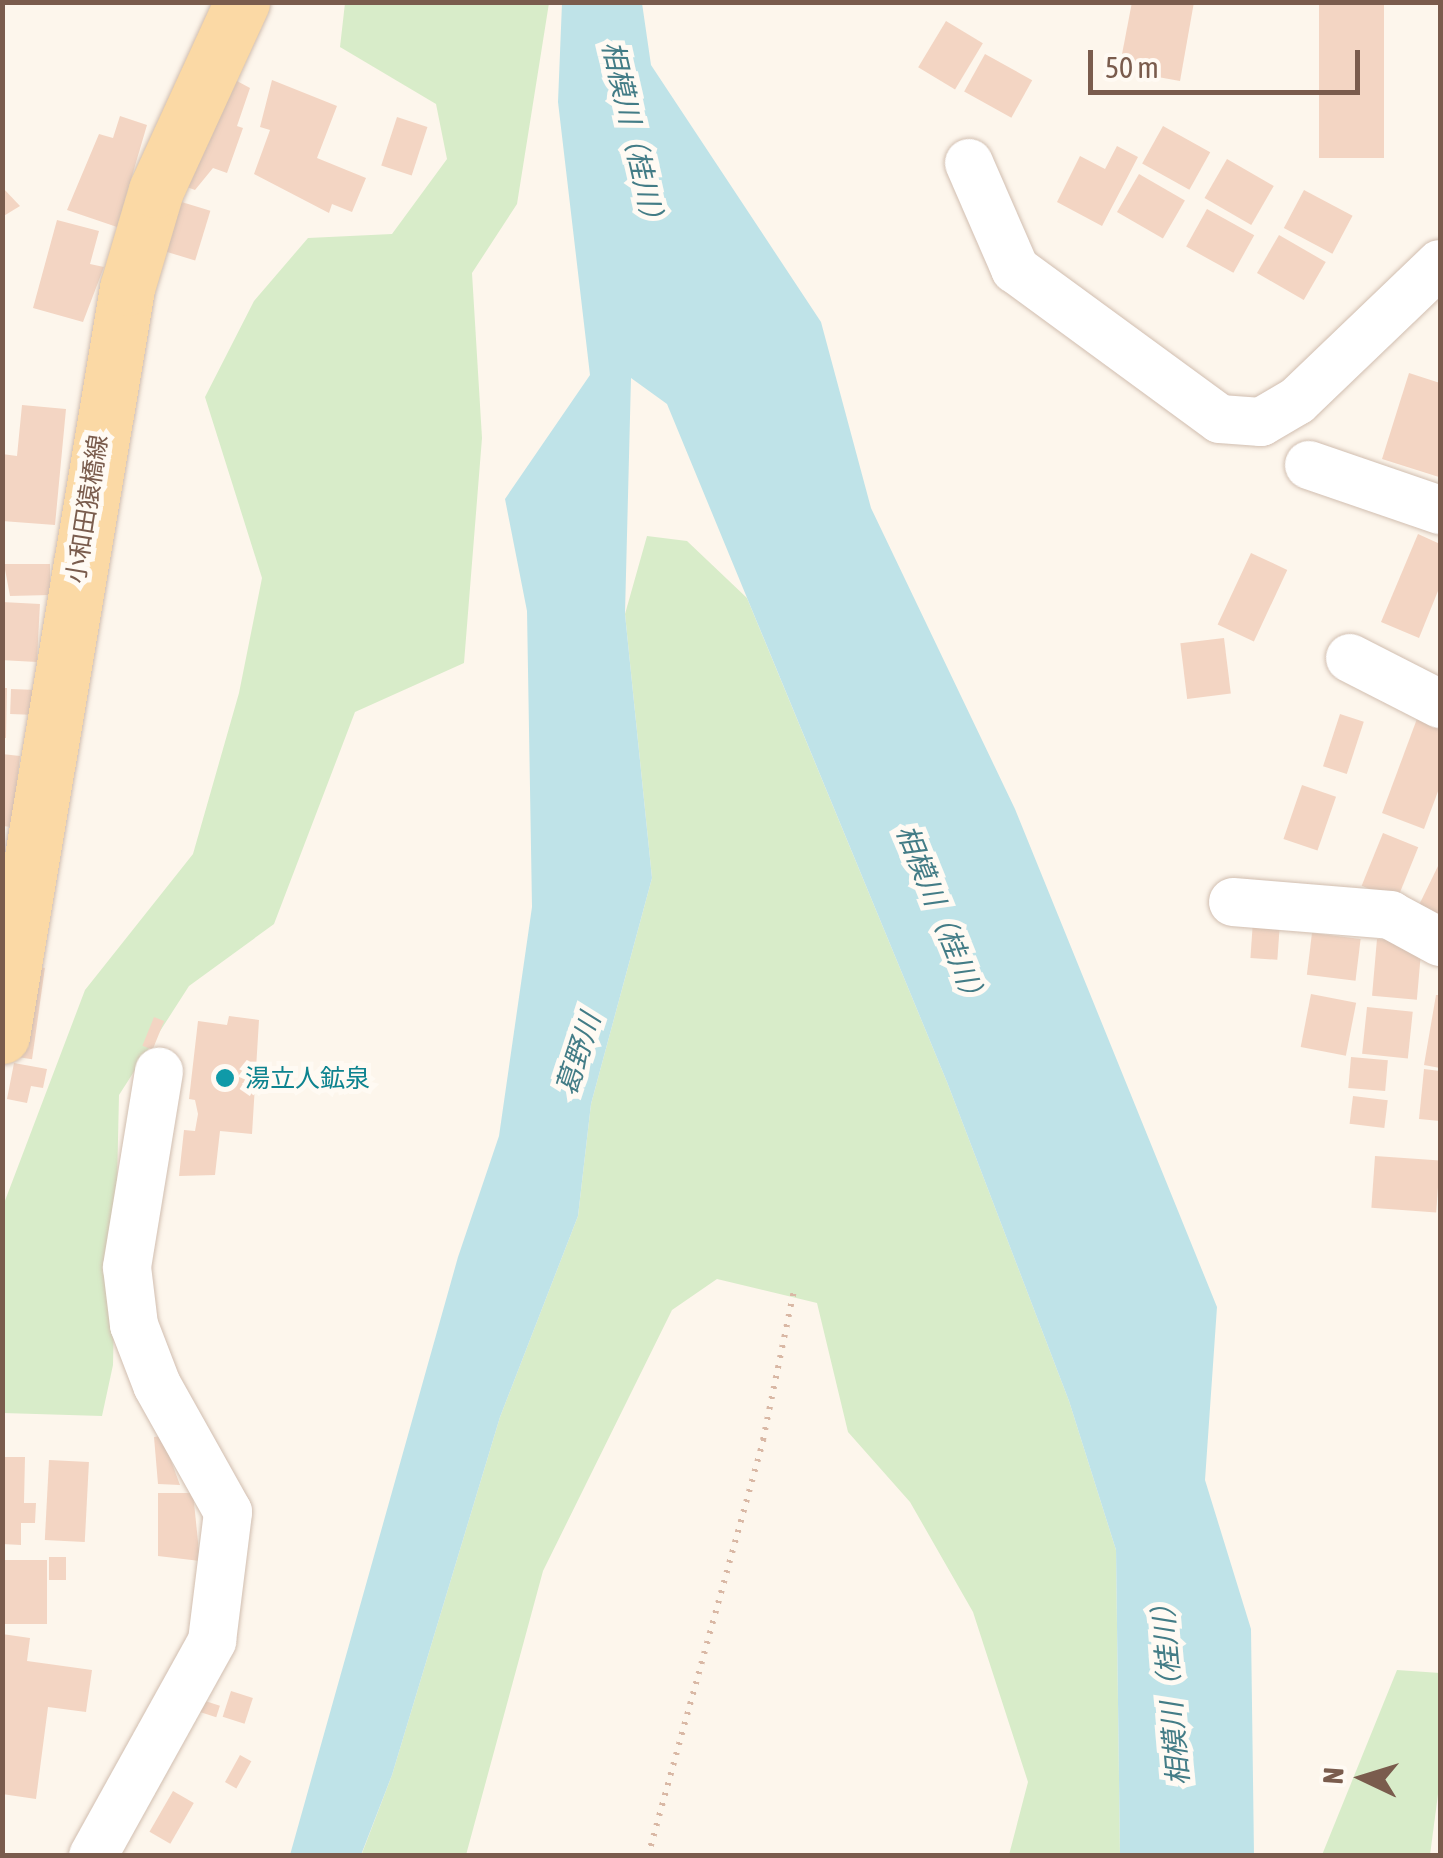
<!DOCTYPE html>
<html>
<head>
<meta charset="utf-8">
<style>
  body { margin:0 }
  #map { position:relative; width:1443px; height:1858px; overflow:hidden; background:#fdf6ec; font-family:"Asap Condensed","Noto Sans JP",sans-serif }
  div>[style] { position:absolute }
  .green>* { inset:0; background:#d8ecc9 }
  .water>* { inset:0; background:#bfe3e8 }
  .building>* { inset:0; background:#f3d5c3; transform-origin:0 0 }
  .path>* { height:6px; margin-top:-3px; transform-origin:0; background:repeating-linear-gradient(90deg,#d9b8a5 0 2.5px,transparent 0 10.5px) }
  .roads { filter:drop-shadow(0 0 2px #d1beb0) drop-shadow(0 0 2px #d1beb0) }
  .minor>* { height:48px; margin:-24px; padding:0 24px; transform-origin:24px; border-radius:24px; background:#fff }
  .major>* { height:55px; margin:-27.5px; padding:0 27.5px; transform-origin:27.5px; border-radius:27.5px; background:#fbd9a5 }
  .dots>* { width:28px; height:28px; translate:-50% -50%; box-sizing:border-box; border:5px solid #fffaf3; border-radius:50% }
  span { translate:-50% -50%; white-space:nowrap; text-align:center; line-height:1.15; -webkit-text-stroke:10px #fffaf3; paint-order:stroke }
  .street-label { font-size:25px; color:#7a5c4d }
  .culture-label { font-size:25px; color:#0d838f }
  .left { translate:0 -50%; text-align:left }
  .water-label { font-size:28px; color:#437c86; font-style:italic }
  .frame { position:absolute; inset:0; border:5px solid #7a5c4d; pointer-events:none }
  .north { position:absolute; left:1313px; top:1728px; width:100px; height:100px; -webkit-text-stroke:8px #fffaf3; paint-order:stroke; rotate:274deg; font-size:28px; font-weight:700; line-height:40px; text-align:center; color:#7a5c4d }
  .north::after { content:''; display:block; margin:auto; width:35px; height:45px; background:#7a5c4d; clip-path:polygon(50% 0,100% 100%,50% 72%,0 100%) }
  .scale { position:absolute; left:1088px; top:50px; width:272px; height:45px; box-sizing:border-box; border:5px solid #7a5c4d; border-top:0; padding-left:12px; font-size:30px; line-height:35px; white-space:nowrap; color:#7a5c4d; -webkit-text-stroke:8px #fffaf3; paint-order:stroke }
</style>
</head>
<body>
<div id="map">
  <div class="green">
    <i style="clip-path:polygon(345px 3px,549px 3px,517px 204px,472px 273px,482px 438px,464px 663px,355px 712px,274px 924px,189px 986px,119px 1095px,113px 1365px,102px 1416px,3px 1413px,3px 1206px,85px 990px,193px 854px,239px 693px,262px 578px,205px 397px,254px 301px,308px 238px,392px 234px,447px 159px,436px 104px,340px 47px)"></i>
    <i style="clip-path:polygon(647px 536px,687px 541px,747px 598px,947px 1082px,1069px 1401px,1116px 1550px,1120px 1855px,1009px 1855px,1028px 1782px,973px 1612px,910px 1502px,848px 1432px,817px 1303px,717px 1279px,672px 1310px,543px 1571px,466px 1855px,361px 1856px,392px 1775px,500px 1417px,578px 1216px,591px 1104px,652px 878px,625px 614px)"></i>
    <i style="clip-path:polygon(1397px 1670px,1440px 1673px,1440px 1779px,1430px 1855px,1322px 1855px)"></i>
  </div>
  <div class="water">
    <i style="clip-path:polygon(562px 3px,642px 3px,651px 65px,821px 322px,871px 508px,1015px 809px,1217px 1307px,1205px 1480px,1251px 1629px,1254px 1855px,1120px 1855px,1116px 1550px,1069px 1401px,947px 1082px,667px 404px,631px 378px,625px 614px,652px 878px,591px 1104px,578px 1216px,500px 1417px,392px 1775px,361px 1855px,290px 1855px,458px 1257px,499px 1136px,532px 907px,527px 611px,505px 499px,590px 375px,558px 102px)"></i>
  </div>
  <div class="building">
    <i style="clip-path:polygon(1132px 2px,1194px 2px,1180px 81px,1119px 70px)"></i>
    <i style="left:1319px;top:2px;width:65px;height:156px"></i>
    <i style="left:946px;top:21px;width:43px;height:54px;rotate:31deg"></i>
    <i style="left:985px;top:54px;width:54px;height:43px;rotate:29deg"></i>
    <i style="clip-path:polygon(224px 74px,250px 88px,237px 126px,243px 128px,227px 173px,213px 168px,195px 190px,176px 183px)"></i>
    <i style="clip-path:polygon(272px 80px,337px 106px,317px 158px,366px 178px,352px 212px,332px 204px,329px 213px,254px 174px,270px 130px,260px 127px)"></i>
    <i style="clip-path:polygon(120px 116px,147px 125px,117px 227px,67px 210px,99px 134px,113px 138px)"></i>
    <i style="left:397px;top:117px;width:32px;height:51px;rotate:18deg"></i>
    <i style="left:1163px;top:126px;width:54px;height:43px;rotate:29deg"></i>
    <i style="clip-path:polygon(1117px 146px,1138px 157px,1102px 226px,1057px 202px,1080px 156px,1105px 169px)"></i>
    <i style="left:1227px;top:159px;width:54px;height:45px;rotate:30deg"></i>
    <i style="left:1139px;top:174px;width:53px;height:44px;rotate:30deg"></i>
    <i style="clip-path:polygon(2px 187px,20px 206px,2px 217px)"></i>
    <i style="left:1304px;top:190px;width:55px;height:43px;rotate:28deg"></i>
    <i style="left:175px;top:200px;width:37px;height:52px;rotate:17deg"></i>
    <i style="left:1207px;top:209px;width:54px;height:43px;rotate:29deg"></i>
    <i style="clip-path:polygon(57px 220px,99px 231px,90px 264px,104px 267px,83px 322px,33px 308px)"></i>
    <i style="left:1279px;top:235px;width:54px;height:44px;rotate:30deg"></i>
    <i style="clip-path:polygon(1409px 373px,1440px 383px,1439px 477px,1382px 459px)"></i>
    <i style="clip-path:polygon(22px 405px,66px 409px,55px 525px,2px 521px,2px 454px,17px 456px)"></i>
    <i style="clip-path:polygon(1418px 534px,1440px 544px,1440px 586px,1419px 638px,1381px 622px)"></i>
    <i style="left:1251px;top:553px;width:40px;height:79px;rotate:25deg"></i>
    <i style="clip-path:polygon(4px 564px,50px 564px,50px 595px,10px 596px)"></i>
    <i style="left:2px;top:602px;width:38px;height:58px;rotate:3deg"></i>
    <i style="left:1224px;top:638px;width:56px;height:44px;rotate:83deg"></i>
    <i style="clip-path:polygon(2px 688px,7px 688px,6px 738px,2px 738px)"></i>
    <i style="left:11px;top:689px;width:26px;height:25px;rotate:2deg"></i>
    <i style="clip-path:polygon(1421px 708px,1440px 716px,1440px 786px,1424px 829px,1382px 813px)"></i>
    <i style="left:1340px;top:714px;width:25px;height:55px;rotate:18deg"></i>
    <i style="clip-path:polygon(2px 754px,20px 756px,12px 827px,2px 826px)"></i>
    <i style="left:1302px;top:785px;width:36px;height:57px;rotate:19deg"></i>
    <i style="left:1383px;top:833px;width:38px;height:57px;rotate:22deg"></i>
    <i style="clip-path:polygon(1440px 862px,1440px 916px,1419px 905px)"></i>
    <i style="left:1253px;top:921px;width:27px;height:37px;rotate:4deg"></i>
    <i style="left:1312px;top:933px;width:49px;height:42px;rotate:7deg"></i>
    <i style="left:1377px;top:939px;width:45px;height:57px;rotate:5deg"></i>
    <i style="left:30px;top:966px;width:15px;height:92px;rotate:8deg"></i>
    <i style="left:1311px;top:994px;width:46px;height:54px;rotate:11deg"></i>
    <i style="clip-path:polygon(1436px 995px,1440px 995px,1440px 1068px,1424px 1065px)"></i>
    <i style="left:1367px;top:1007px;width:46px;height:47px;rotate:6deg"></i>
    <i style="clip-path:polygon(229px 1016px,259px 1020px,252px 1134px,220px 1131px,215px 1175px,179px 1176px,184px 1130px,195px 1131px,198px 1114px,195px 1100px,189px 1099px,198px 1021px,227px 1025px)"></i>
    <i style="left:154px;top:1017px;width:11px;height:31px;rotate:22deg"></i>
    <i style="left:1351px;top:1057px;width:37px;height:31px;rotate:5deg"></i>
    <i style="clip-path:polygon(14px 1063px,47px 1069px,43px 1088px,31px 1086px,27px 1103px,7px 1099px)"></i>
    <i style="clip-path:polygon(1424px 1069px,1440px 1071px,1440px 1121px,1419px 1119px)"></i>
    <i style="left:1353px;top:1096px;width:35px;height:28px;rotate:7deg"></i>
    <i style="left:1375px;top:1156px;width:65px;height:52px;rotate:4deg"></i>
    <i style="clip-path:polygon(162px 1436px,180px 1485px,158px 1484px,154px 1437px)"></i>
    <i style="clip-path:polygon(2px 1457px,25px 1457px,24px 1503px,36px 1503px,35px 1523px,21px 1523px,21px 1545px,2px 1544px)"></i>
    <i style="left:49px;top:1460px;width:40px;height:80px;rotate:3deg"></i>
    <i style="clip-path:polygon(158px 1493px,193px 1493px,200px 1561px,158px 1556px)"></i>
    <i style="left:49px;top:1557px;width:17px;height:23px"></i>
    <i style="left:2px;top:1560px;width:45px;height:64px"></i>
    <i style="clip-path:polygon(2px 1634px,30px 1638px,27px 1661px,92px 1670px,86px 1712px,48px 1707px,36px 1799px,2px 1794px)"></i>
    <i style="left:231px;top:1691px;width:23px;height:27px;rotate:18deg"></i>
    <i style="left:199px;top:1699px;width:22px;height:12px;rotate:18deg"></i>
    <i style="left:240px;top:1755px;width:13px;height:31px;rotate:29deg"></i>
    <i style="left:173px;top:1791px;width:24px;height:47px;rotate:30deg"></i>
  </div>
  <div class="path">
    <i style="left:648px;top:1856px;width:432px;rotate:-74.5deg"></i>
    <i style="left:763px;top:1440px;width:153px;rotate:-78.3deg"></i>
  </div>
  <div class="roads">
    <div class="minor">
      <i style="left:969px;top:163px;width:116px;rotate:66.5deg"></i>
      <i style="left:1015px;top:269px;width:254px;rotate:36.2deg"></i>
      <i style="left:1220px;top:419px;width:41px;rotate:4.2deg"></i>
      <i style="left:1261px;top:422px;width:42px;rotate:-30.3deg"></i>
      <i style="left:1297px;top:401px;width:198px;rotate:-43.8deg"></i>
      <i style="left:1309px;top:465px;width:139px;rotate:19deg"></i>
      <i style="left:1350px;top:658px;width:101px;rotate:27.1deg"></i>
      <i style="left:1233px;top:902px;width:158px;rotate:4.7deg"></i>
      <i style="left:1390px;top:915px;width:57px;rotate:28.4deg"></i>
      <i style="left:93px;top:1856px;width:246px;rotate:-61deg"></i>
      <i style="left:212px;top:1641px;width:130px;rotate:-82.9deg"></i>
      <i style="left:228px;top:1512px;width:145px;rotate:-119.2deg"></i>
      <i style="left:157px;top:1385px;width:64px;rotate:-111deg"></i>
      <i style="left:134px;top:1325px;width:58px;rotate:-96.9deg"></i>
      <i style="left:127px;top:1267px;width:198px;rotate:-80.7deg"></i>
    </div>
    <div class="major">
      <i style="left:2px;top:1036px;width:758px;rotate:-80.51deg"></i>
      <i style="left:127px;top:288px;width:102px;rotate:-73.5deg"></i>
      <i style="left:156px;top:190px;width:207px;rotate:-65.4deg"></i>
    </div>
  </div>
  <div class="dots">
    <i style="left:225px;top:1078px;background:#0f9aa8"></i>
  </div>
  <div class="street-label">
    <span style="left:87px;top:509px;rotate:-81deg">小和田猿橋線</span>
  </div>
  <div class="culture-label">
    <span class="left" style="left:245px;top:1078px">湯立人鉱泉</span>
  </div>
  <div class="water-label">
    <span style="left:634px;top:137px;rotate:77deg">相模川（桂川）</span>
    <span style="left:942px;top:917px;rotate:68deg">相模川（桂川）</span>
    <span style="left:578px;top:1054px;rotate:-72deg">葛野川</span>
    <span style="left:1170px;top:1688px;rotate:-95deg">相模川（桂川）</span>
  </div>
  <div class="frame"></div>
  <div class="north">N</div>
  <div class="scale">50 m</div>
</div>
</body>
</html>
